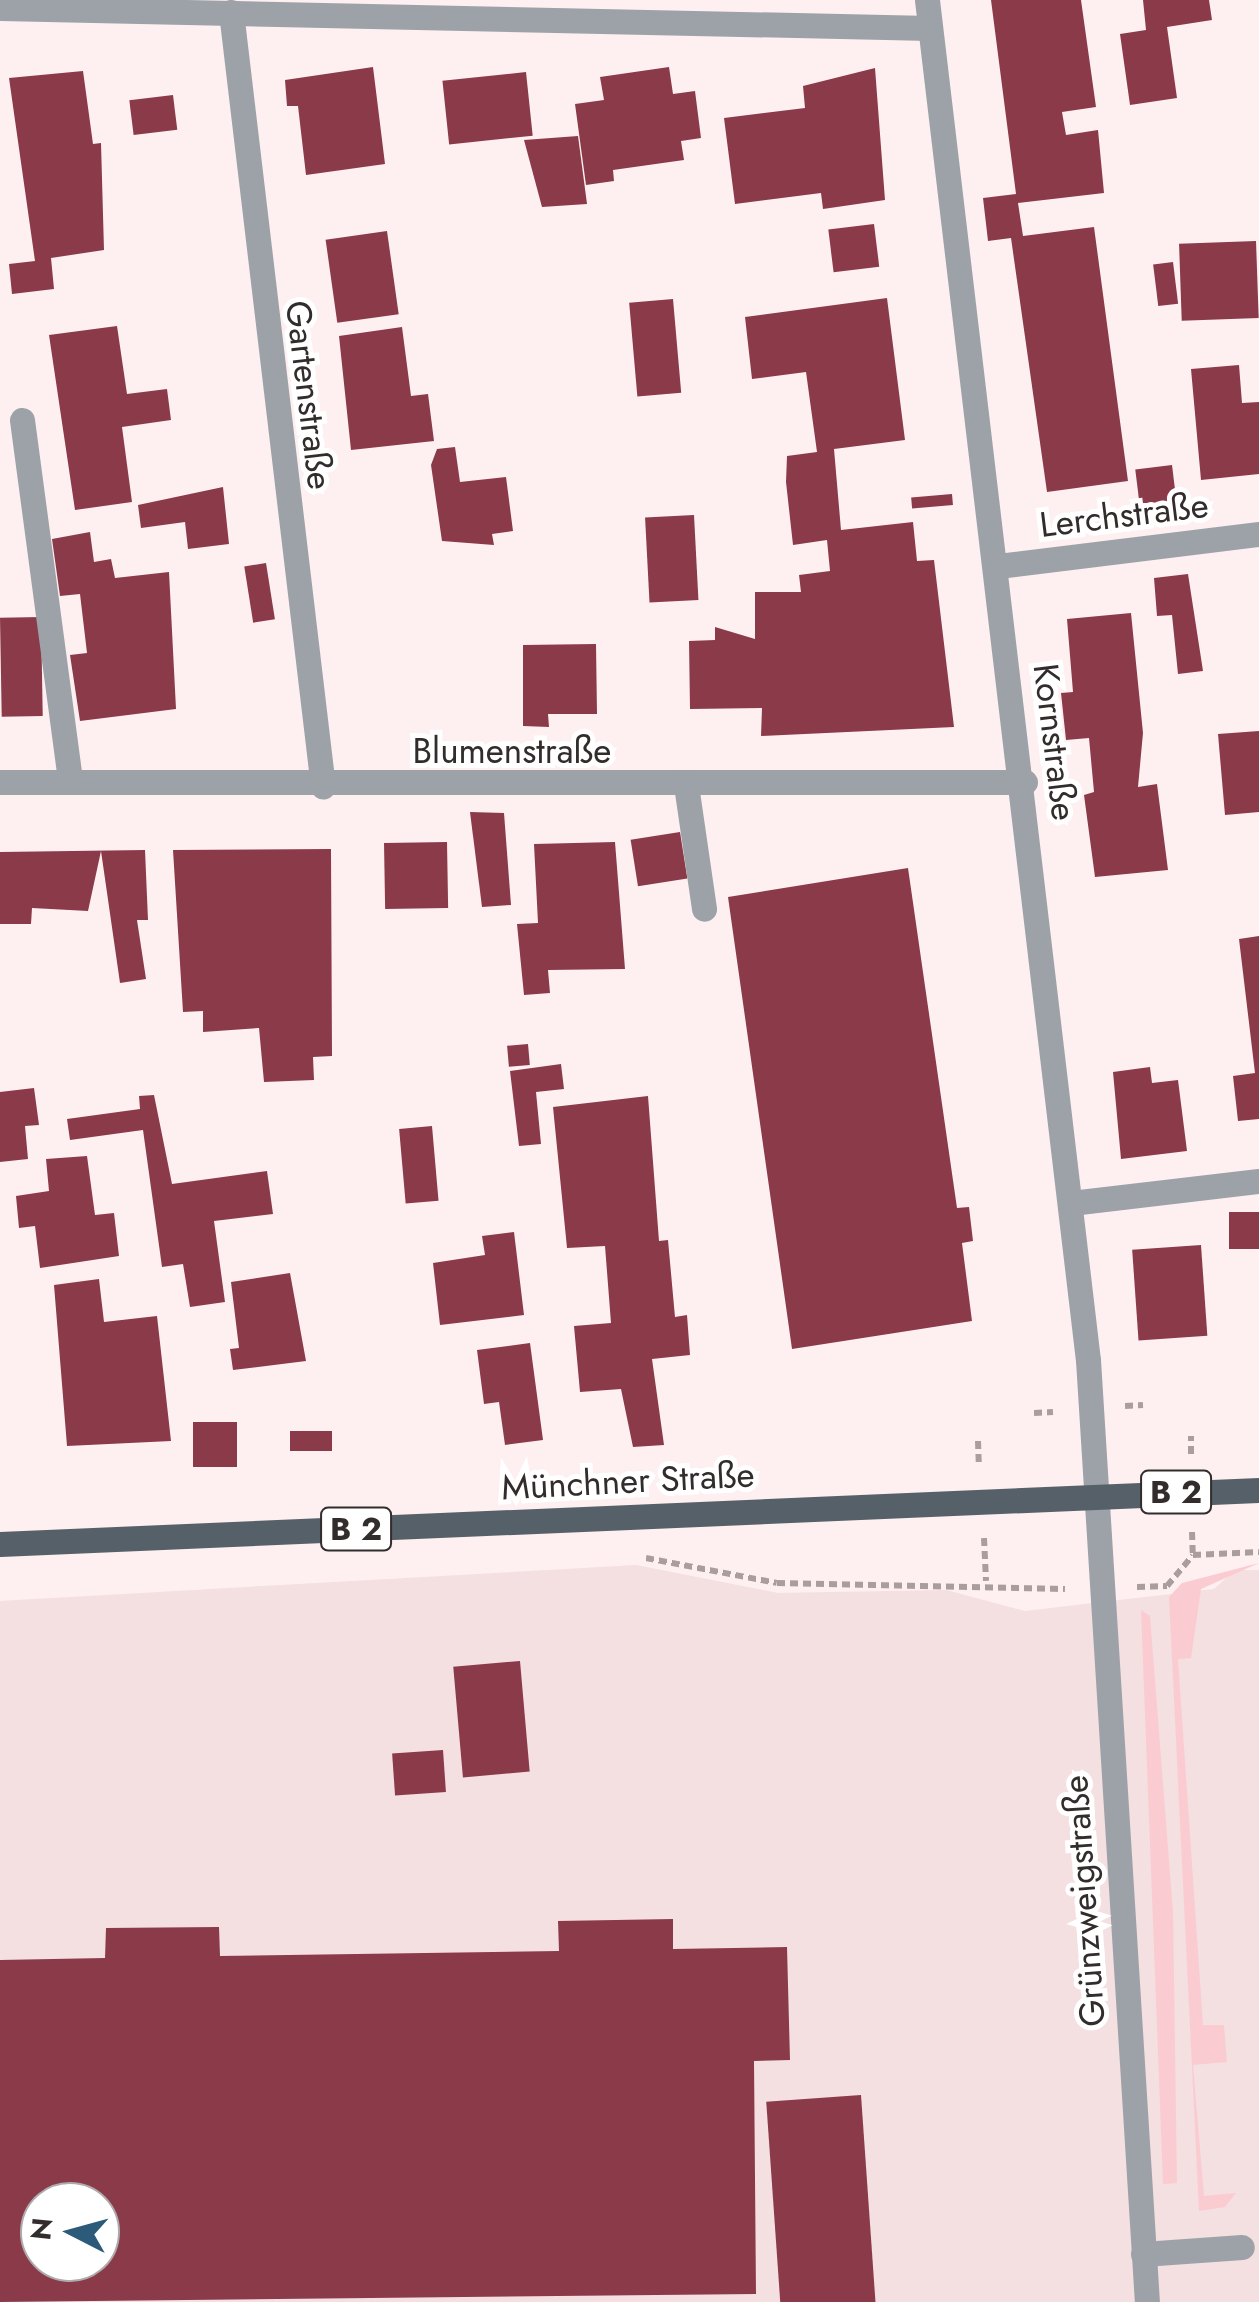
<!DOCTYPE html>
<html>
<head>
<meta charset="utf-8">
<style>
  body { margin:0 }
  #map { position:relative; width:1259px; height:2302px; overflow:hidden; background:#feeff0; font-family:Jost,sans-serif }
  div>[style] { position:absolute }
  .built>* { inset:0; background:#f4dfe1 }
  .green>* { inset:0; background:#faccd1 }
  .building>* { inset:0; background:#8b3a4a; transform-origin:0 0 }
  .path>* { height:6px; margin-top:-3px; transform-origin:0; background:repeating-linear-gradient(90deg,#a99d9e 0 8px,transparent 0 13px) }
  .minor>* { height:25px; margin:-12.5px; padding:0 12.5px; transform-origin:12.5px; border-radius:12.5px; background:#9ca2a7 }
  .major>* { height:25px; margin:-12.5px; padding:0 12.5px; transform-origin:12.5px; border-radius:12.5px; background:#566068 }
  span { translate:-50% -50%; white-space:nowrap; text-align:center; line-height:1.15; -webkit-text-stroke:10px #fff; paint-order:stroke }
  .shield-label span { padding:2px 8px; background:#fff; border:2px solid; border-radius:8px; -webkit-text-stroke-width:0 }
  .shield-label { font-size:32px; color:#332c2d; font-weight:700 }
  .street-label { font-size:35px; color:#332c2d }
  .north { position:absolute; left:20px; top:2182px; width:100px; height:100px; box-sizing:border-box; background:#fff; border:2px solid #adabab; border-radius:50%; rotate:276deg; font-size:28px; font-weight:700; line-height:40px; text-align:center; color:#332c2d }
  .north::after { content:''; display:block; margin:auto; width:35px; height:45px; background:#2c5b7a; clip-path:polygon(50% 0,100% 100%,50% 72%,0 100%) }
</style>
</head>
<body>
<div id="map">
  <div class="built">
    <i style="clip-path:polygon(evenodd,636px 1565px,778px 1593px,946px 1590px,1025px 1611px,1214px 1589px,1235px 1570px,1259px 1570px,1259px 2302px,0 2302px,0 1601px,636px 1565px,40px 2202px,100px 2202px,100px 2262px,40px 2262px,40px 2202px)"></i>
  </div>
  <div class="green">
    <i style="clip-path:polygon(1259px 1563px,1201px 1589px,1191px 1658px,1178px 1659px,1203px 2025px,1224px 2025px,1227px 2062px,1193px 2065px,1204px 2196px,1236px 2193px,1225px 2207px,1199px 2211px,1169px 1597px,1182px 1583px)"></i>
    <i style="clip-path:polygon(1141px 1610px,1150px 1616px,1173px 1912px,1177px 2183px,1163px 2184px)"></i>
  </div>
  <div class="building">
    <i style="clip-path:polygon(991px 0,1081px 0,1096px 107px,1062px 112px,1066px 135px,1098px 130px,1104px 193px,1018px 203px,1023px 236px,1094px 227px,1128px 481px,1047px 492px,1011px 238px,988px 241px,983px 198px,1016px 194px)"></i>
    <i style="clip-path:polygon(1143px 0,1209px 0,1212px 20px,1167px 27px,1177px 98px,1130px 105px,1120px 34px,1146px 30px)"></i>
    <i style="clip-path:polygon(373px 67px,385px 164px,306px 175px,298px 106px,287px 106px,285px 80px)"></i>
    <i style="clip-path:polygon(669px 67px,673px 94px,695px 91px,701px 138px,681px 141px,684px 160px,613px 170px,614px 181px,586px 185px,575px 104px,604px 100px,600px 77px)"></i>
    <i style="clip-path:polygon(875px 68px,885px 200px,823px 209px,821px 193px,735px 204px,724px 118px,805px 108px,803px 86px)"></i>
    <i style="clip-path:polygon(83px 71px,93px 144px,101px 143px,104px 250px,51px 258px,54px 289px,12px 294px,9px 264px,35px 261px,9px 78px)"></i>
    <i style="left:526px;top:72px;width:64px;height:84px;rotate:84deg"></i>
    <i style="left:173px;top:95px;width:35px;height:44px;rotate:83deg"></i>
    <i style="clip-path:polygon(578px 136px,587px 204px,542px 207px,524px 140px)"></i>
    <i style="left:874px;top:224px;width:43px;height:46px;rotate:83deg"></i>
    <i style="left:387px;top:231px;width:84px;height:62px;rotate:82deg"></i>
    <i style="left:1256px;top:241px;width:77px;height:77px;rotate:88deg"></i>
    <i style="left:1173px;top:262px;width:42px;height:20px;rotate:83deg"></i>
    <i style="clip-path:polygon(887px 298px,905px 440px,834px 449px,841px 530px,913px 522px,917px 561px,934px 560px,954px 727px,761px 736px,762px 708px,690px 709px,689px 641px,715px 640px,715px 627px,755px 639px,755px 592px,801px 592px,799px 575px,830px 571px,827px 540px,793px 545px,786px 482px,787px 456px,817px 452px,806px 372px,752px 379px,745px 317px)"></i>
    <i style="left:673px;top:299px;width:94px;height:44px;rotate:85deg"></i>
    <i style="clip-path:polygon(117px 326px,127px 394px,167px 389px,171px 420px,122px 427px,132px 502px,75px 510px,49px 335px)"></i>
    <i style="clip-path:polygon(402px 327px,411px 396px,428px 394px,434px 441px,351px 450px,339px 336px)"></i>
    <i style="clip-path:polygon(1239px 365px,1242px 403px,1259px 402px,1259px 474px,1201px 480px,1191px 369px)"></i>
    <i style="clip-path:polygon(455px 447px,460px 482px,506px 477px,513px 531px,492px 534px,494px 545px,442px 541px,431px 465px,437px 449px)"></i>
    <i style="left:1172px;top:465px;width:41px;height:37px;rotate:83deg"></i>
    <i style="clip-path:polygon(223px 487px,229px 544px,188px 549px,185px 522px,141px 528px,138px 505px)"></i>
    <i style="left:952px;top:494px;width:11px;height:41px;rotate:85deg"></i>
    <i style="left:694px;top:515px;width:85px;height:49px;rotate:87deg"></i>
    <i style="clip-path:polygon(90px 532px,94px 562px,111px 559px,115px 578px,169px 572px,176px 709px,80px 721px,70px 655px,87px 653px,80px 594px,60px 596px,52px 539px)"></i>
    <i style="left:266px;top:563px;width:57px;height:22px;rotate:81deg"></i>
    <i style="clip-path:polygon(1188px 574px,1203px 671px,1178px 674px,1172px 615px,1157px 616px,1154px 578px)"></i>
    <i style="clip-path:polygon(1131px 613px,1143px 733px,1138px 787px,1157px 784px,1168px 870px,1095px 877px,1084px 795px,1094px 792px,1089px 738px,1066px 740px,1061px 693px,1073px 692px,1067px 619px)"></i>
    <i style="left:41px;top:617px;width:99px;height:41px;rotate:89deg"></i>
    <i style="clip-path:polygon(596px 644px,597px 714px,548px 714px,549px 727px,523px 726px,523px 645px)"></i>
    <i style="clip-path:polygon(1259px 731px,1259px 812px,1225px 815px,1218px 734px)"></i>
    <i style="clip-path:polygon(470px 812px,504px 813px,511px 905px,482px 907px)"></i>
    <i style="left:680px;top:832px;width:47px;height:50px;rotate:81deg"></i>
    <i style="left:447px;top:842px;width:66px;height:63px;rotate:89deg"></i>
    <i style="clip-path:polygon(615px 842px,625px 969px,548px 970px,550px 993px,524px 995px,517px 924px,538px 923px,534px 844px)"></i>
    <i style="clip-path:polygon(331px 849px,332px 1056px,313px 1057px,314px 1080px,264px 1082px,259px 1028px,203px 1032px,203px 1011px,183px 1012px,173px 850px)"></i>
    <i style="clip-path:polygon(145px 850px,148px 920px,137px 920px,146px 979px,120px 983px,101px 851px,88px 911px,32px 908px,31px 924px,0 924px,0 852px)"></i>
    <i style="clip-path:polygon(908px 868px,957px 1208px,969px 1207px,973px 1241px,962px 1243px,972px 1321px,792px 1349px,728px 897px)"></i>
    <i style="clip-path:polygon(1259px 936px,1259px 1119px,1238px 1121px,1233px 1076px,1255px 1073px,1239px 939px)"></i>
    <i style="left:528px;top:1044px;width:21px;height:21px;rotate:85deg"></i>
    <i style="clip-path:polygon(561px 1064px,564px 1089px,536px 1092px,541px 1144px,519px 1146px,510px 1071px)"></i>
    <i style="clip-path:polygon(1150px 1067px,1152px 1083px,1178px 1080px,1187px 1151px,1121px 1159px,1113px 1072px)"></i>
    <i style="clip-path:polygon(34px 1088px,39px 1125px,25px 1126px,28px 1159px,0 1162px,0 1092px)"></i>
    <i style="clip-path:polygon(154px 1095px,172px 1184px,267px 1171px,273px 1214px,214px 1221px,225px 1302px,190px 1307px,183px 1264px,162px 1267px,143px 1130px,70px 1140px,67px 1119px,140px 1109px,139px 1096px)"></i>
    <i style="clip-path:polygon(648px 1096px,659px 1241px,668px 1240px,675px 1317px,687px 1315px,690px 1355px,652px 1359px,664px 1445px,633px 1447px,621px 1389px,580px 1392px,574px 1326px,611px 1323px,605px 1246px,567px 1248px,553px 1107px)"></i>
    <i style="left:432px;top:1126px;width:75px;height:33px;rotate:85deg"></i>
    <i style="clip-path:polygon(87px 1156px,95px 1215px,114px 1213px,119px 1256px,40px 1268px,35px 1226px,19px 1228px,16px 1196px,49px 1191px,46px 1159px)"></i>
    <i style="left:1259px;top:1212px;width:37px;height:30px;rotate:90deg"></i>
    <i style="clip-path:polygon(514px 1232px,524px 1315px,440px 1325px,433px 1263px,485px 1255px,482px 1236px)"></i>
    <i style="left:1201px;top:1245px;width:91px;height:69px;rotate:86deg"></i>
    <i style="clip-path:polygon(290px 1273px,306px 1361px,233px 1370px,230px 1349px,239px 1348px,231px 1282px)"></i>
    <i style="clip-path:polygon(99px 1279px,104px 1322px,157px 1316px,171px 1441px,67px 1446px,54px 1285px)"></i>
    <i style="clip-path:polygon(530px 1343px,543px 1440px,505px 1445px,499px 1402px,484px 1404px,477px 1350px)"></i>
    <i style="left:237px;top:1422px;width:45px;height:44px;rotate:90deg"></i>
    <i style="left:290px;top:1431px;width:42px;height:20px"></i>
    <i style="left:520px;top:1661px;width:111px;height:67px;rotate:85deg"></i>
    <i style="left:443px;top:1750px;width:42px;height:51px;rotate:86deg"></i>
    <i style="clip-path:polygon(evenodd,673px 1919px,673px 1949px,787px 1947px,790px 2060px,754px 2061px,756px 2294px,0 2302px,0 1960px,105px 1958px,106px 1928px,219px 1927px,220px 1956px,559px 1951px,558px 1921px,673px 1919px,40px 2202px,100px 2202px,100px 2262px,40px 2262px,40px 2202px)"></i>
    <i style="left:861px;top:2095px;width:208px;height:95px;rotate:86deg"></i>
  </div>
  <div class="path">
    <i style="left:1125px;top:1406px;width:18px;rotate:-3deg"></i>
    <i style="left:1034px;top:1413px;width:19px;rotate:-3deg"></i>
    <i style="left:978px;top:1441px;width:24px;rotate:88deg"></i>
    <i style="left:1191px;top:1454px;width:18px;rotate:-90deg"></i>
    <i style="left:1192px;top:1532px;width:23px;rotate:88deg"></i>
    <i style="left:984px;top:1538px;width:43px;rotate:87.3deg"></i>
    <i style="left:646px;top:1558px;width:133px;rotate:10.8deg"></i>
    <i style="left:777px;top:1583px;width:288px;rotate:1.2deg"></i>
    <i style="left:1137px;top:1587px;width:30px;rotate:-2deg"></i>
    <i style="left:1167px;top:1586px;width:40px;rotate:-50deg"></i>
    <i style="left:1193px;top:1555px;width:66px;rotate:-2.6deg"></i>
  </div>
  <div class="minor">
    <i style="left:927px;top:0;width:1369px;rotate:83.25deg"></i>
    <i style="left:1088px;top:1360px;width:944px;rotate:86.42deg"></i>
    <i style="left:0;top:8px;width:930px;rotate:1.23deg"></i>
    <i style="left:231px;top:12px;width:780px;rotate:83.23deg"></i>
    <i style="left:22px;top:420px;width:365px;rotate:82.4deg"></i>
    <i style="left:998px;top:566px;width:263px;rotate:-7deg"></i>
    <i style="left:0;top:782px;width:1025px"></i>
    <i style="left:686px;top:785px;width:125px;rotate:81.7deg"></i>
    <i style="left:1071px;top:1203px;width:189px;rotate:-6.7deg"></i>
    <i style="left:1143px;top:2254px;width:99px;rotate:-4deg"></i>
  </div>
  <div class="major">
    <i style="left:0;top:1544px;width:1260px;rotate:-2.46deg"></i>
  </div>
  <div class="shield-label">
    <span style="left:1176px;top:1492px">B 2</span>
    <span style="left:356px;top:1529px">B 2</span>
  </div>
  <div class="street-label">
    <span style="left:309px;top:395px;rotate:83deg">Gartenstraße</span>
    <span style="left:1124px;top:515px;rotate:-7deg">Lerchstraße</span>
    <span style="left:1055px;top:742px;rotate:83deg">Kornstraße</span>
    <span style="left:512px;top:751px">Blumenstraße</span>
    <span style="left:628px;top:1481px;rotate:-3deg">Münchner Straße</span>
    <span style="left:1084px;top:1901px;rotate:-94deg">Grünzweigstraße</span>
  </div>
  <div class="north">N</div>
</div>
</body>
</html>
